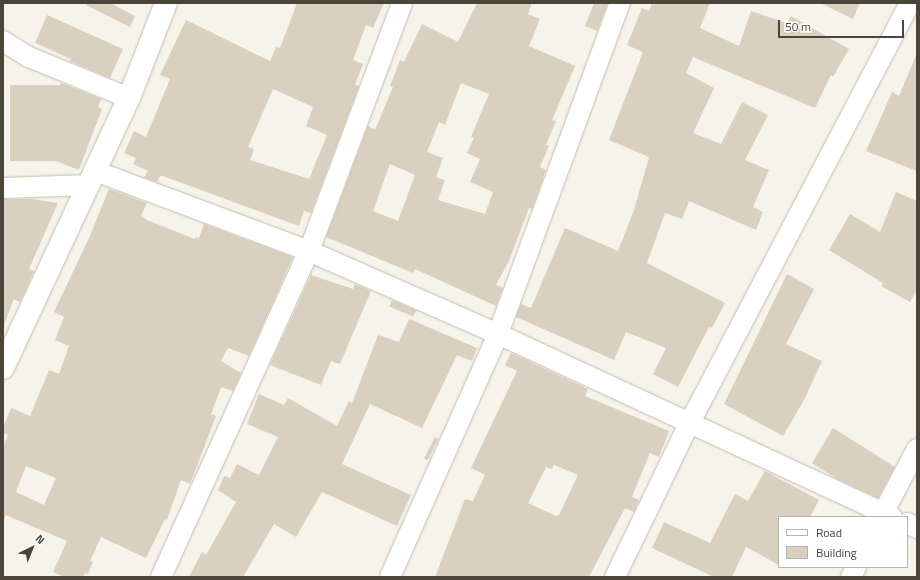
<!DOCTYPE html>
<html>
<head>
<meta charset="utf-8">
<style>
  body { margin:0 }
  #map { position:relative; width:920px; height:580px; overflow:hidden; background:#f6f3eb; font-family:"Titillium Web",sans-serif }
  div>[style] { position:absolute }
  .building>* { inset:0; background:#d9d0bf; transform-origin:0 0 }
  .roads { filter:drop-shadow(0 0 1px #c3bcac) drop-shadow(0 0 1px #c3bcac) }
  .minor>* { height:20px; margin:-10px; padding:0 10px; transform-origin:10px; border-radius:10px; background:#fff }
  .tertiary>* { height:22px; margin:-11px; padding:0 11px; transform-origin:11px; border-radius:11px; background:#fff }
  span { translate:-50% -50%; white-space:nowrap; text-align:center; line-height:1.15; -webkit-text-stroke:3px #fff; paint-order:stroke }
  .frame { position:absolute; inset:0; border:4px solid #4b4438; pointer-events:none }
  .legend { position:absolute; left:778px; top:516px; width:130px; height:52px; box-sizing:border-box; background:#fff; border:1px solid #b7b4af; margin:0; padding:5px 7px; list-style:none; font-size:12px; color:#4b4438 }
  .legend li { display:flex; align-items:center; gap:8px; height:20px }
  .legend b { width:20px; border:1px solid #b7b4af }
  .north { position:absolute; left:12px; top:528px; width:40px; height:40px; -webkit-text-stroke:3px #fff; paint-order:stroke; rotate:43deg; font-size:11px; font-weight:700; line-height:16px; text-align:center; color:#4b4438 }
  .north::after { content:''; display:block; margin:auto; width:14px; height:18px; background:#4b4438; clip-path:polygon(50% 0,100% 100%,50% 72%,0 100%) }
  .scale { position:absolute; left:778px; top:20px; width:126px; height:18px; box-sizing:border-box; border:2px solid #4b4438; border-top:0; padding-left:5px; font-size:12px; line-height:14px; white-space:nowrap; color:#4b4438; -webkit-text-stroke:3px #fff; paint-order:stroke }
</style>
</head>
<body>
<div id="map">
  <div class="building">
    <i style="clip-path:polygon(87px 3px,110px 3px,135px 16px,130px 27px,86px 5px)"></i>
    <i style="clip-path:polygon(evenodd,297px 3px,384px 3px,373px 28px,366px 25px,353px 60px,363px 64px,355px 85px,359px 86px,311px 213px,304px 211px,299px 226px,163px 176px,160px 176px,157px 182px,144px 177px,148px 171px,133px 164px,136px 158px,124px 153px,134px 131px,146px 137px,170px 79px,160px 75px,186px 20px,270px 61px,276px 47px,280px 48px,297px 3px,273px 89px,313px 107px,306px 126px,327px 135px,309px 179px,250px 160px,254px 149px,248px 147px,273px 89px)"></i>
    <i style="clip-path:polygon(evenodd,477px 3px,532px 3px,528px 14px,540px 19px,529px 46px,575px 66px,552px 120px,556px 121px,546px 145px,549px 146px,540px 167px,546px 170px,532px 209px,529px 208px,509px 261px,496px 285px,503px 288px,496px 306px,415px 269px,413px 273px,326px 237px,368px 126px,375px 130px,393px 87px,390px 86px,400px 60px,404px 62px,422px 24px,458px 42px,477px 3px,461px 83px,489px 94px,471px 137px,474px 138px,467px 153px,480px 159px,470px 182px,493px 192px,485px 214px,438px 200px,445px 180px,436px 177px,443px 158px,427px 152px,439px 122px,445px 125px,461px 83px,477px 3px,390px 164px,415px 175px,398px 221px,373px 211px,390px 164px)"></i>
    <i style="clip-path:polygon(594px 3px,608px 3px,597px 31px,585px 26px)"></i>
    <i style="clip-path:polygon(652px 3px,710px 3px,700px 28px,739px 46px,751px 11px,787px 23px,791px 16px,849px 49px,833px 77px,831px 75px,815px 108px,693px 57px,686px 73px,714px 88px,693px 133px,721px 144px,742px 102px,768px 115px,745px 160px,769px 170px,753px 207px,763px 212px,756px 230px,689px 201px,682px 219px,665px 213px,647px 263px,725px 303px,712px 328px,709px 327px,678px 387px,653px 374px,666px 348px,626px 332px,614px 360px,516px 317px,521px 304px,531px 308px,565px 228px,618px 251px,634px 210px,649px 157px,609px 140px,643px 52px,627px 45px,642px 8px,649px 11px)"></i>
    <i style="clip-path:polygon(820px 3px,860px 3px,853px 19px)"></i>
    <i style="clip-path:polygon(47px 15px,123px 49px,110px 78px,70px 61px,71px 59px,35px 43px)"></i>
    <i style="clip-path:polygon(917px 53px,917px 171px,866px 151px,892px 92px,899px 96px)"></i>
    <i style="clip-path:polygon(61px 83px,101px 99px,98px 107px,102px 109px,79px 170px,56px 161px,10px 161px,10px 85px,60px 85px)"></i>
    <i style="clip-path:polygon(evenodd,109px 189px,147px 203px,141px 216px,147px 220px,195px 239px,196px 237px,199px 238px,204px 224px,293px 257px,249px 356px,228px 348px,221px 361px,241px 373px,233px 391px,221px 387px,211px 414px,216px 416px,190px 484px,181px 480px,167px 520px,165px 519px,146px 558px,101px 537px,90px 561px,93px 562px,88px 574px,85px 573px,83px 577px,64px 577px,53px 572px,67px 541px,6px 515px,3px 522px,3px 448px,8px 435px,3px 433px,3px 428px,11px 408px,30px 416px,49px 370px,59px 374px,69px 346px,55px 340px,64px 317px,54px 312px,89px 238px,109px 189px,26px 466px,56px 478px,44px 505px,16px 492px,26px 466px)"></i>
    <i style="clip-path:polygon(896px 192px,917px 201px,917px 289px,910px 302px,881px 286px,883px 283px,829px 250px,850px 214px,880px 232px)"></i>
    <i style="clip-path:polygon(3px 199px,31px 199px,58px 203px,29px 269px,34px 271px,20px 302px,14px 299px,4px 325px)"></i>
    <i style="clip-path:polygon(787px 274px,814px 289px,786px 344px,822px 361px,804px 400px,783px 436px,724px 404px)"></i>
    <i style="clip-path:polygon(311px 275px,353px 289px,355px 284px,371px 291px,340px 364px,331px 361px,321px 385px,270px 365px)"></i>
    <i style="left:392px;top:300px;width:26px;height:7px;rotate:23deg"></i>
    <i style="clip-path:polygon(409px 319px,477px 348px,472px 361px,457px 355px,422px 428px,370px 404px,342px 464px,411px 495px,397px 526px,322px 492px,296px 537px,274px 524px,243px 577px,189px 577px,202px 552px,206px 555px,236px 502px,218px 490px,224px 476px,230px 478px,237px 464px,259px 475px,278px 437px,247px 424px,259px 394px,284px 405px,288px 398px,337px 426px,349px 401px,352px 403px,378px 335px,399px 342px)"></i>
    <i style="clip-path:polygon(evenodd,511px 353px,588px 389px,585px 396px,669px 431px,659px 457px,650px 453px,632px 497px,639px 500px,634px 512px,625px 508px,589px 577px,435px 577px,465px 499px,473px 501px,485px 475px,471px 468px,517px 371px,505px 365px,511px 353px,554px 465px,578px 475px,559px 515px,556px 516px,528px 503px,546px 467px,552px 469px,554px 465px)"></i>
    <i style="clip-path:polygon(833px 428px,895px 467px,878px 498px,837px 479px,812px 463px)"></i>
    <i style="left:435px;top:437px;width:4px;height:24px;rotate:27deg"></i>
    <i style="clip-path:polygon(765px 471px,819px 500px,810px 517px,779px 517px,779px 565px,746px 547px,732px 577px,714px 577px,652px 548px,664px 522px,710px 543px,735px 494px,748px 501px)"></i>
  </div>
  <div class="roads">
    <div class="minor">
      <i style="left:3px;top:41px;width:31px;rotate:32deg"></i>
      <i style="left:29px;top:57px;width:108px;rotate:22.3deg"></i>
      <i style="left:95px;top:171px;width:228px;rotate:20.5deg"></i>
      <i style="left:309px;top:251px;width:206px;rotate:23.7deg"></i>
      <i style="left:498px;top:334px;width:434px;rotate:24.9deg"></i>
      <i style="left:3px;top:188px;width:86px;rotate:-2deg"></i>
      <i style="left:881px;top:517px;width:77px;rotate:-62.1deg"></i>
      <i style="left:907px;top:523px;width:11px;rotate:27deg"></i>
      <i style="left:161px;top:577px;width:358px;rotate:-65.6deg"></i>
      <i style="left:309px;top:251px;width:265px;rotate:-69.4deg"></i>
      <i style="left:390px;top:577px;width:266px;rotate:-66deg"></i>
      <i style="left:498px;top:334px;width:353px;rotate:-69.8deg"></i>
      <i style="left:615px;top:577px;width:170px;rotate:-64.2deg"></i>
      <i style="left:689px;top:424px;width:475px;rotate:-62.3deg"></i>
      <i style="left:851px;top:577px;width:11px;rotate:-63deg"></i>
    </div>
    <div class="tertiary">
      <i style="left:3px;top:368px;width:298px;rotate:-65deg"></i>
      <i style="left:129px;top:98px;width:102px;rotate:-68.7deg"></i>
    </div>
  </div>
  <div class="frame"></div>
  <ul class="legend">
  <li><b style="height:5px;background:#fff"></b>Road</li>
  <li><b style="height:11px;background:#d9d0bf"></b>Building</li>
  </ul>
  <div class="north">N</div>
  <div class="scale">50 m</div>
</div>
</body>
</html>
